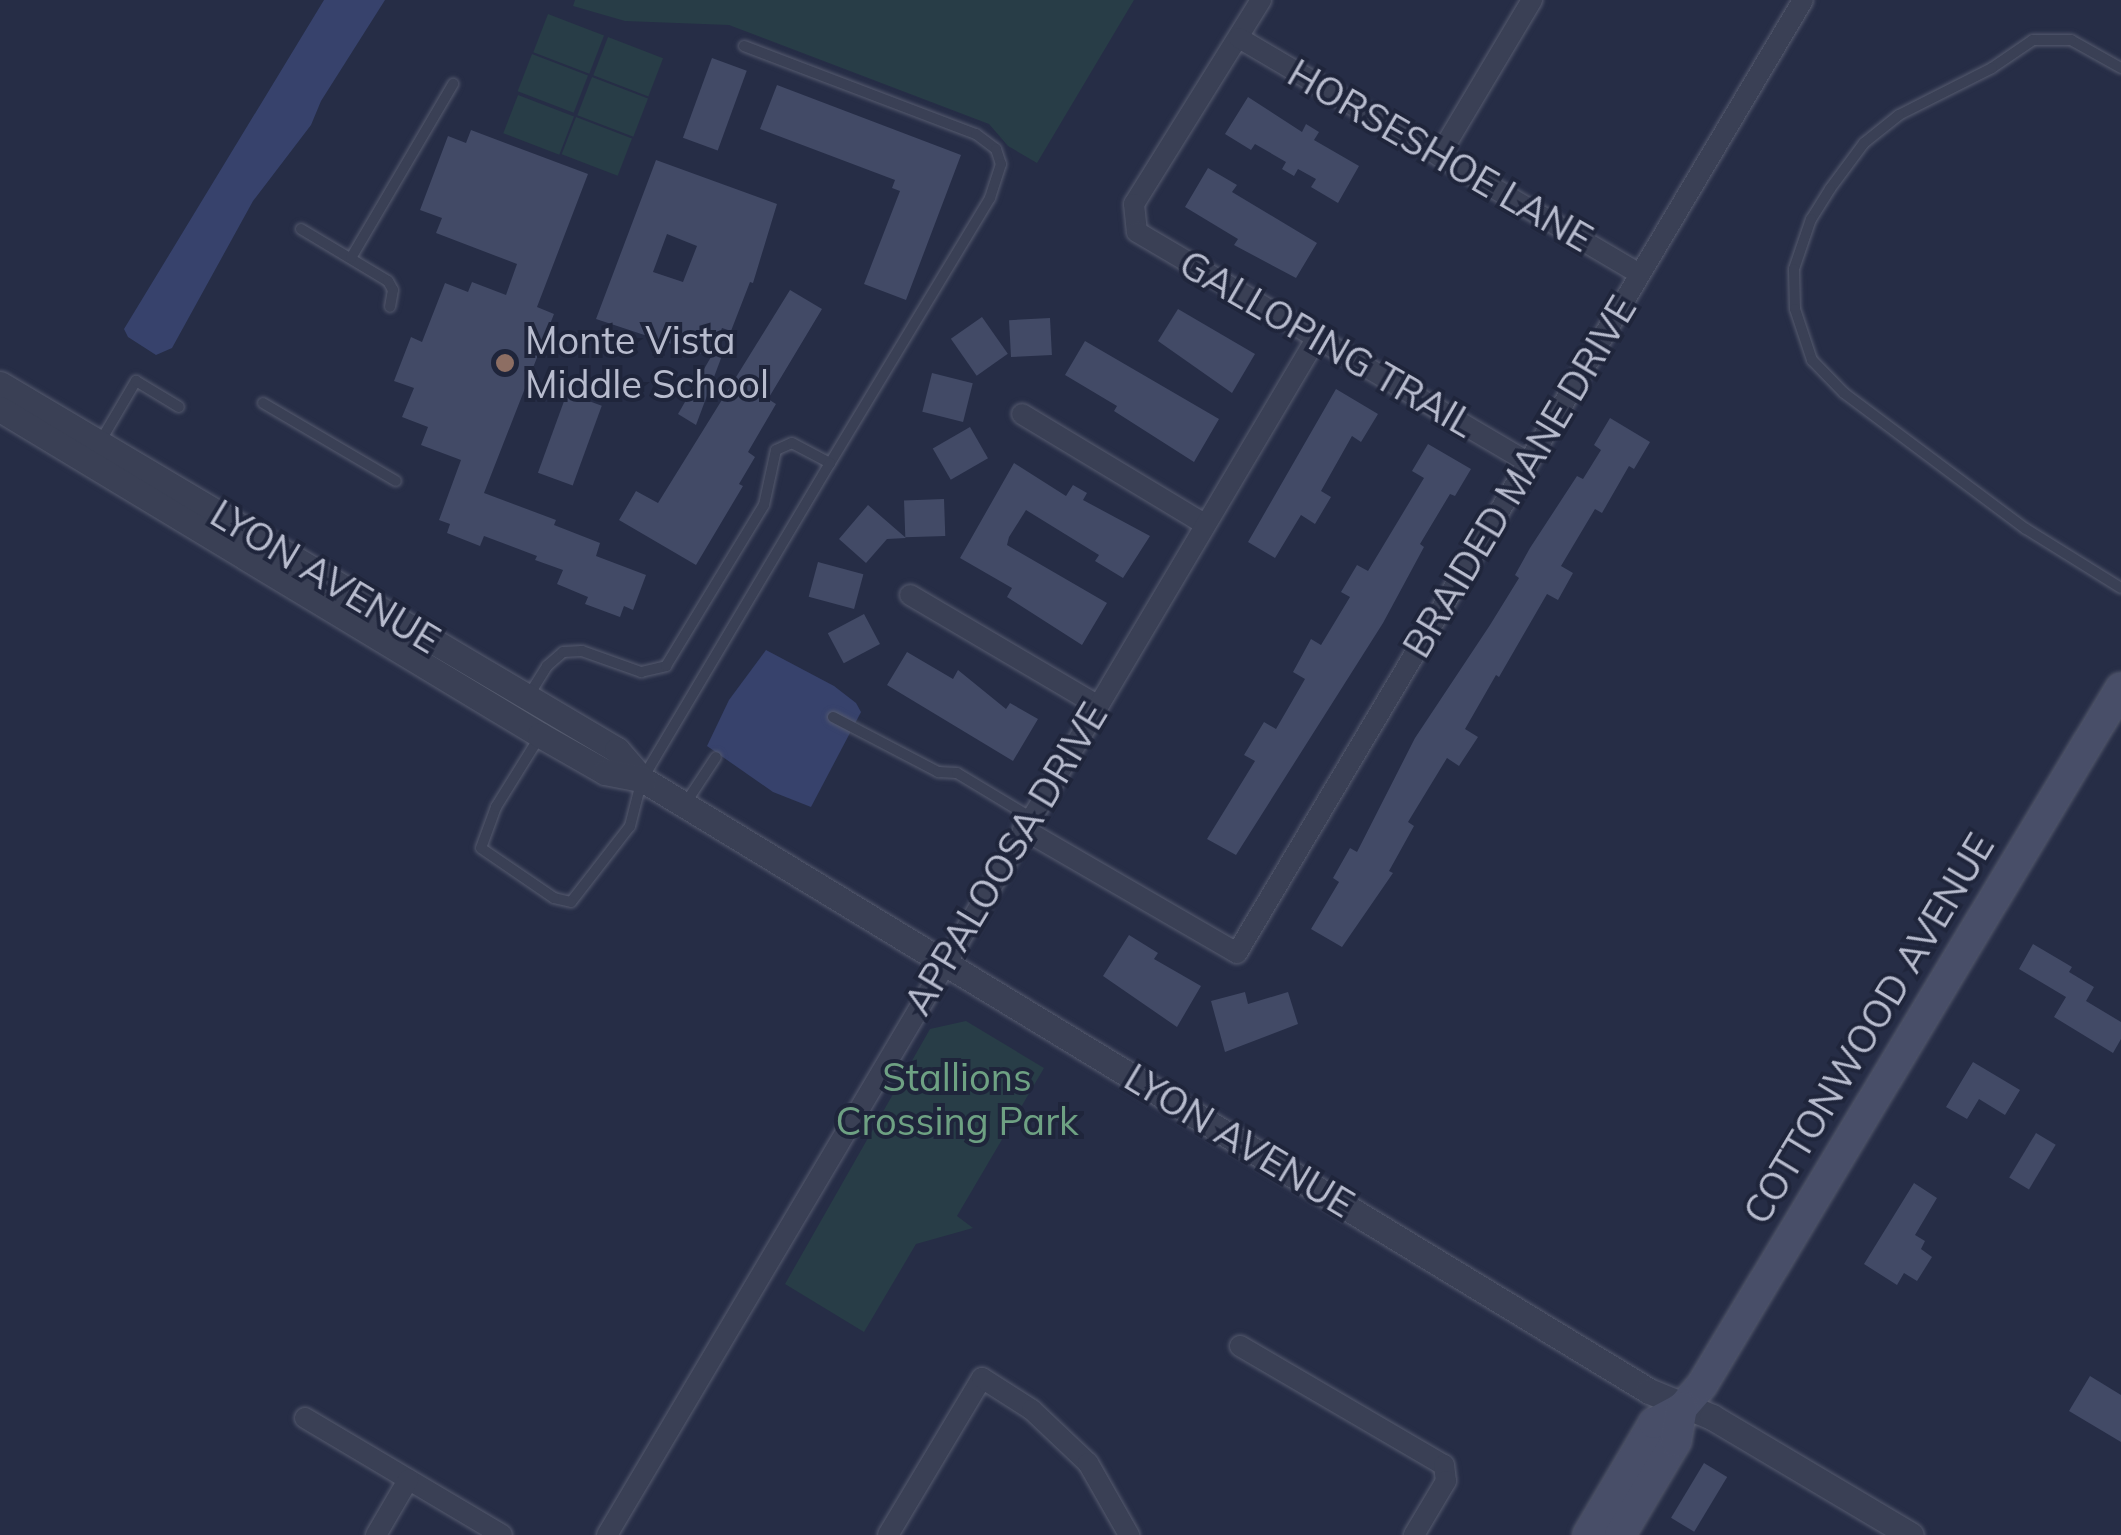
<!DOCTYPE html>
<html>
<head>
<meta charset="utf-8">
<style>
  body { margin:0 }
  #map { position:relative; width:2121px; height:1535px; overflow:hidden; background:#262d46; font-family:Mulish,sans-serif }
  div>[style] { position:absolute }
  .green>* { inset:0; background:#283d47; transform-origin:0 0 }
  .water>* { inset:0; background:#37426c }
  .building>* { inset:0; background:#424a66; transform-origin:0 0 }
  .roads { filter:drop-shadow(0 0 2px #565b6f) drop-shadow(0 0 2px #565b6f) }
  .service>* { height:10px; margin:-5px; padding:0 5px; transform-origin:5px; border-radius:5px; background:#3a4055 }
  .minor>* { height:20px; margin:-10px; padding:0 10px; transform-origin:10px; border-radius:10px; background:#3a4055 }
  .tertiary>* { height:25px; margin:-12.5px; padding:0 12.5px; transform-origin:12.5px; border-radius:12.5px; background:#3a4055 }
  .secondary>* { height:30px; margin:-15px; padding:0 15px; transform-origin:15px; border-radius:15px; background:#484e68 }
  .dots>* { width:28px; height:28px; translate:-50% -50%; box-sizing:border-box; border:5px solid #1f253b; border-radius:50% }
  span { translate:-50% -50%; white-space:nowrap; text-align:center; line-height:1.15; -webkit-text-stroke:8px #1f253b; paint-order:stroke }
  .street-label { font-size:38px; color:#b8bcce }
  .poi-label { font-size:38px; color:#b8bcce }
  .left { translate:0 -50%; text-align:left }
  .park-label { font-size:38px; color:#6ea183 }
</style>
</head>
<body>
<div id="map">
  <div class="green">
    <i style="clip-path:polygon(575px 0,1134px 0,1037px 163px,1008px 146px,989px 124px,729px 25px,625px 21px,573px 6px)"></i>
    <i style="left:548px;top:14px;width:60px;height:41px;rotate:21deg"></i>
    <i style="left:608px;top:37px;width:59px;height:41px;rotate:21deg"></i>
    <i style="left:532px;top:54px;width:60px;height:40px;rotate:21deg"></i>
    <i style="left:592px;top:77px;width:60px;height:41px;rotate:21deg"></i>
    <i style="left:518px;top:95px;width:60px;height:41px;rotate:21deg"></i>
    <i style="left:576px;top:117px;width:60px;height:40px;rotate:21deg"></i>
    <i style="clip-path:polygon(966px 1021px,1044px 1068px,957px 1216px,973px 1228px,916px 1244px,864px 1332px,785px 1284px,930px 1029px)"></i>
  </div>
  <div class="water">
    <i style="clip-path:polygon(324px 0,385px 0,321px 101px,311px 125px,253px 201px,172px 348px,156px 355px,128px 337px,124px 329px)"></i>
    <i style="clip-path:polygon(766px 650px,834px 686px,856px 703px,861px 712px,811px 807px,773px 792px,707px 746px,729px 700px)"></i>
  </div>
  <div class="building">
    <i style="left:712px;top:58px;width:37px;height:85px;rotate:20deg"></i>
    <i style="clip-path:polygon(777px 85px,961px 155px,906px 300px,864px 284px,900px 191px,892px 188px,895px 180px,760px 129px)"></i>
    <i style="clip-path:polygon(1248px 97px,1302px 132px,1306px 124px,1319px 132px,1314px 140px,1359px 166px,1338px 203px,1311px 187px,1316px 179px,1298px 169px,1294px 176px,1282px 169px,1286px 162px,1255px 144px,1251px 150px,1225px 134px)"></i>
    <i style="clip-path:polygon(471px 130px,588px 174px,537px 307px,554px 314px,484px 493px,556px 520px,554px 525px,600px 543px,596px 556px,646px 575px,633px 610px,624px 606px,620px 617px,585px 604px,588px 597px,557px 584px,563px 570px,535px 560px,537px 556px,484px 536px,480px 546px,447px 533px,450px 524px,439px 520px,461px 460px,421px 445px,428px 427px,402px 417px,414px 388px,394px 381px,411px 337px,422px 342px,445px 283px,468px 292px,472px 282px,506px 295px,517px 264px,436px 233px,442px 218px,420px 210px,448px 136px,466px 143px)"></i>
    <i style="clip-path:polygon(evenodd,656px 160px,777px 204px,753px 283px,750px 282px,731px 331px,722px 328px,711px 357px,596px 319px,656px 160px,667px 234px,697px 246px,683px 282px,653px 272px,667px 234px)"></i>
    <i style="clip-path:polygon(1208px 168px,1237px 185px,1232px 192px,1317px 243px,1296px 278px,1234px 245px,1238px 239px,1185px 207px)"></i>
    <i style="clip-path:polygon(790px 290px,822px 309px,768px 399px,776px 404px,748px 452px,755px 457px,739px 484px,743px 486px,696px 565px,619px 520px,636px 491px,658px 503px)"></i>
    <i style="clip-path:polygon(1178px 309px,1255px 354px,1232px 393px,1158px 341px)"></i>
    <i style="left:982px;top:317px;width:45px;height:38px;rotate:55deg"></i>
    <i style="left:1050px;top:318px;width:37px;height:41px;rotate:87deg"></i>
    <i style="clip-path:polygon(1085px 341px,1219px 419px,1194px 462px,1114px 411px,1117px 406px,1065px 375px)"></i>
    <i style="clip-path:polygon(715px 350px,723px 353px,696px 425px,678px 414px)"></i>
    <i style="left:932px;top:373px;width:42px;height:40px;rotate:14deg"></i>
    <i style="clip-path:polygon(1336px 389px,1378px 414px,1361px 442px,1352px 436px,1321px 491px,1331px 497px,1315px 524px,1301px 515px,1275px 558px,1248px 542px)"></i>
    <i style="left:567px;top:393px;width:37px;height:85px;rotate:20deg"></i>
    <i style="clip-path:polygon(1610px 418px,1650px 442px,1634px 469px,1629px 466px,1602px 513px,1595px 509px,1561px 566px,1573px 573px,1558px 600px,1547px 594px,1499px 677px,1496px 675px,1465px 729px,1478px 737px,1459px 766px,1447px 758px,1408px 822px,1414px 826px,1389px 871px,1393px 873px,1342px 947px,1311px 929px,1339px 882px,1333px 878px,1350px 848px,1357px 852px,1415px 738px,1490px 625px,1519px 578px,1515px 575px,1530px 548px,1577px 476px,1583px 479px,1601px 450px,1594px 445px)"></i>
    <i style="left:970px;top:427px;width:36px;height:43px;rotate:60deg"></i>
    <i style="clip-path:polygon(1428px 444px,1471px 469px,1455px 496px,1450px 494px,1420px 544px,1424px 547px,1383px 623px,1236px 855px,1207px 839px,1255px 761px,1244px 755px,1264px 722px,1276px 729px,1305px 679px,1293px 672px,1311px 639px,1321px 645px,1350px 597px,1341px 592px,1357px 565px,1368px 571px,1424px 478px,1412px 471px)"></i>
    <i style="clip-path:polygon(1014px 463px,1066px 496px,1073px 485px,1087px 493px,1083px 500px,1150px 536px,1123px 578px,1095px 561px,1099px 555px,1026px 510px,1009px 537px,1007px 545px,1107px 603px,1082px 645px,1007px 597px,1012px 588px,960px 558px)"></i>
    <i style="left:944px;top:499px;width:37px;height:40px;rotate:88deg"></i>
    <i style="clip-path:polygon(868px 505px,906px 538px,887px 539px,866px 563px,839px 539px)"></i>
    <i style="left:818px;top:562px;width:47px;height:36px;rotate:15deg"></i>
    <i style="left:864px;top:614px;width:34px;height:41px;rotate:62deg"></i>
    <i style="clip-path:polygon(907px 652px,953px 679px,958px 670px,1006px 709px,1010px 703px,1038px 719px,1013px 761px,887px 685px)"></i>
    <i style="clip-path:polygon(1129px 935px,1158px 953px,1154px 959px,1201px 986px,1177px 1027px,1103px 976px)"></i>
    <i style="clip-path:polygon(2033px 944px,2072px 967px,2069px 972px,2094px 987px,2086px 1001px,2121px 1022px,2121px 1039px,2113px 1053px,2054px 1017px,2066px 997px,2019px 969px)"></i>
    <i style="clip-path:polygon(1245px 992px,1248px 1004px,1288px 992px,1298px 1024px,1225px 1052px,1211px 1001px)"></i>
    <i style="clip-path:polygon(1973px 1062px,2020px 1090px,2005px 1115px,1979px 1099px,1967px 1119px,1946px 1107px)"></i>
    <i style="left:2036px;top:1133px;width:23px;height:52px;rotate:31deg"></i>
    <i style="clip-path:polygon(1914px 1183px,1937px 1198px,1915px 1235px,1925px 1241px,1921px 1249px,1932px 1257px,1917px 1281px,1904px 1273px,1897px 1285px,1864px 1264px)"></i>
    <i style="clip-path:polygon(2090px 1376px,2121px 1395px,2121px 1442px,2069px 1411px)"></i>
    <i style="left:1704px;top:1463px;width:27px;height:64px;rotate:31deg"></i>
  </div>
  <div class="roads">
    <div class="service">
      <i style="left:744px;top:46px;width:248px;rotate:20.8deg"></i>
      <i style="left:976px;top:134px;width:25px;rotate:37deg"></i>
      <i style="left:996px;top:149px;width:16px;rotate:72deg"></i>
      <i style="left:1001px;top:164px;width:36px;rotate:108deg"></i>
      <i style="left:990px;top:198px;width:310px;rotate:121.1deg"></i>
      <i style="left:2121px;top:68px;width:57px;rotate:-150.8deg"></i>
      <i style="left:2071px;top:40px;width:38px;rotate:180deg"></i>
      <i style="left:2033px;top:40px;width:50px;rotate:145.7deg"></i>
      <i style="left:1992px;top:68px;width:104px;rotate:153.2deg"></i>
      <i style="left:1899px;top:115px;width:45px;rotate:141.3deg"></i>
      <i style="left:1864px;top:143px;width:57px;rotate:126.5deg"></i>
      <i style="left:1830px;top:189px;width:36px;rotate:122deg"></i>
      <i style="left:1811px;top:219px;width:53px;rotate:108.8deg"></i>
      <i style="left:1794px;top:269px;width:40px;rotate:88.6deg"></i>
      <i style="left:1795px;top:309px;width:54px;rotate:71.6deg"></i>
      <i style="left:1812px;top:360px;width:46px;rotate:45.9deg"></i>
      <i style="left:1844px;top:393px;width:227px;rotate:36.8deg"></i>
      <i style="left:2026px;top:529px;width:112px;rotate:31.8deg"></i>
      <i style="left:301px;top:229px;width:101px;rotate:30.9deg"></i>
      <i style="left:388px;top:281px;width:10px;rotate:61deg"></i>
      <i style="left:393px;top:290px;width:17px;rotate:100deg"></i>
      <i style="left:351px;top:258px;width:202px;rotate:-59.6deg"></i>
      <i style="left:263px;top:403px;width:154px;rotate:30.4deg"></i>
      <i style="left:100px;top:442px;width:71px;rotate:-59.5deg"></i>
      <i style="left:136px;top:381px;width:50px;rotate:31.2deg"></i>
      <i style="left:529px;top:695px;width:34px;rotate:-58deg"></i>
      <i style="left:547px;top:666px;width:21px;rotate:-41deg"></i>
      <i style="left:563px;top:652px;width:19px;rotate:-3deg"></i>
      <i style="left:582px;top:651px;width:63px;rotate:19.6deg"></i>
      <i style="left:641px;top:672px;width:26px;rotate:-13deg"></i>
      <i style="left:666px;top:666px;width:188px;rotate:-58.7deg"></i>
      <i style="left:764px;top:505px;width:56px;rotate:-77.7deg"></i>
      <i style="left:776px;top:450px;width:17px;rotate:-24deg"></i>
      <i style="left:792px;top:443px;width:43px;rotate:27.8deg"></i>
      <i style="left:830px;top:463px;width:368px;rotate:120.7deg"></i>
      <i style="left:642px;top:779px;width:49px;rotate:104.3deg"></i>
      <i style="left:630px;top:826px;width:96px;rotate:127.8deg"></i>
      <i style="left:571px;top:902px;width:17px;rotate:-167deg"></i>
      <i style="left:554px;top:898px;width:88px;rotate:-145.6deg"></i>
      <i style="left:481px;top:848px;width:44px;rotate:-69.9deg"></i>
      <i style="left:496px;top:807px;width:84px;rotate:-58.2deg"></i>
      <i style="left:833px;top:717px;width:119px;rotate:27.6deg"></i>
      <i style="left:938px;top:772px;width:19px;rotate:3deg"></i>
      <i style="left:957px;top:773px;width:85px;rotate:31.1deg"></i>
      <i style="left:685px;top:804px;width:56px;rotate:-56.6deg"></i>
    </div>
    <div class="minor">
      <i style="left:1261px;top:0;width:240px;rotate:121.9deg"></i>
      <i style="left:1134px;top:204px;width:28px;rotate:84deg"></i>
      <i style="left:1137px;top:232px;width:454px;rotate:30.5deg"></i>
      <i style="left:1239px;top:38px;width:465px;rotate:30.5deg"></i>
      <i style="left:1439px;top:156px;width:182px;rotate:-59.2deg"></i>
      <i style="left:1022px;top:414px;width:213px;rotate:31.1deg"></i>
      <i style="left:910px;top:595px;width:217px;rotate:30.5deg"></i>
      <i style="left:1023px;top:829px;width:247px;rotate:30.1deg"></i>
      <i style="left:1237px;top:953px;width:1108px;rotate:-59.29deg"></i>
      <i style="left:1240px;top:1346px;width:236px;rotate:30.3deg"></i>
      <i style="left:1444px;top:1465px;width:16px;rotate:83deg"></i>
      <i style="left:1446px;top:1481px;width:63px;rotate:120.7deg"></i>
      <i style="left:305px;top:1418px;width:229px;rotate:30.7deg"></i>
      <i style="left:376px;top:1535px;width:64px;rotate:-59.8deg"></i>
      <i style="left:607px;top:1535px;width:1390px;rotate:-59.34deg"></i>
      <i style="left:888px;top:1535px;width:183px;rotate:-59.1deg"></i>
      <i style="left:982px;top:1378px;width:59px;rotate:32.6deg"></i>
      <i style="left:1032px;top:1410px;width:77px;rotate:43.4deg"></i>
      <i style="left:1088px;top:1463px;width:83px;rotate:60.3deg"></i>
    </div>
    <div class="tertiary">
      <i style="left:0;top:384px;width:717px;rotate:30.68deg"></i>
      <i style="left:617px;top:750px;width:38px;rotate:49deg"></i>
      <i style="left:642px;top:779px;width:1178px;rotate:31.29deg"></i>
      <i style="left:1649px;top:1391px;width:68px;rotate:22.4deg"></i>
      <i style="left:1712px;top:1417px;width:231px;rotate:30.7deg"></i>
      <i style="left:0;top:409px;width:631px;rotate:31.12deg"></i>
      <i style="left:540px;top:735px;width:75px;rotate:29.6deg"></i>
      <i style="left:605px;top:772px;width:38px;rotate:11deg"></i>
    </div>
    <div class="secondary">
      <i style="left:1588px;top:1535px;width:130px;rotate:-59.5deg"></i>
      <i style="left:1654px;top:1423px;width:32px;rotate:-28deg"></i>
      <i style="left:1682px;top:1408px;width:30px;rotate:-49deg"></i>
      <i style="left:1702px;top:1385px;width:813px;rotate:-58.99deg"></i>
      <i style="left:1620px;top:1535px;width:109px;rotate:-59.2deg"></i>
      <i style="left:1676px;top:1441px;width:34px;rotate:-80deg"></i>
    </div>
  </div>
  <div class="dots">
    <i style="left:505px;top:363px;background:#8d6e63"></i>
  </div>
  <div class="street-label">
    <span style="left:1440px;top:156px;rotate:30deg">HORSESHOE LANE</span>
    <span style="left:1327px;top:344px;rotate:30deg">GALLOPING TRAIL</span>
    <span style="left:1520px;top:477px;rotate:-59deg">BRAIDED MANE DRIVE</span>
    <span style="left:325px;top:577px;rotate:31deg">LYON AVENUE</span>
    <span style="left:1006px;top:859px;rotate:-59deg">APPALOOSA DRIVE</span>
    <span style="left:1869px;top:1029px;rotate:-59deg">COTTONWOOD AVENUE</span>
    <span style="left:1239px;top:1141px;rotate:31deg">LYON AVENUE</span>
  </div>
  <div class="poi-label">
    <span class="left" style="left:525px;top:363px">Monte Vista<br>Middle School</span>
  </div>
  <div class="park-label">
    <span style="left:957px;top:1100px">Stallions<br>Crossing Park</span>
  </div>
</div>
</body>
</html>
